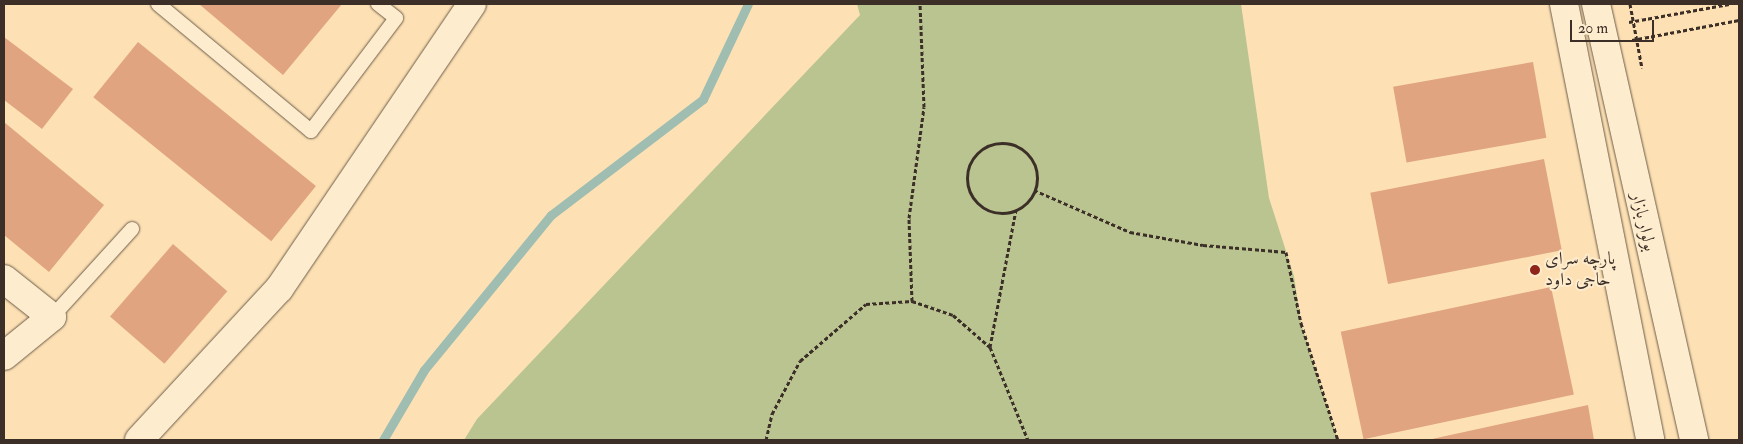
<!DOCTYPE html>
<html>
<head>
<meta charset="utf-8">
<style>
  body { margin:0 }
  #map { position:relative; width:1743px; height:444px; overflow:hidden; background:#fde1b4; font-family:"IM FELL Double Pica",Amiri,serif }
  div>[style] { position:absolute }
  .green>* { inset:0; background:#bac491 }
  .stream>* { height:9px; margin:-4.5px; padding:0 4.5px; transform-origin:4.5px; border-radius:4.5px; background:#9fbdb0 }
  .building>* { inset:0; background:#e0a480; transform-origin:0 0 }
  .path>* { height:3px; margin-top:-1.5px; transform-origin:0; background:repeating-linear-gradient(90deg,#3c2f27 0 4px,transparent 0 6.5px) }
  .path>.ring { margin:-1.5px; padding:0; box-sizing:content-box; background:none; border:3px solid #3c2f27; border-radius:50% }
  .roads { filter:drop-shadow(0 0 1px #6c5c4a) drop-shadow(0 0 1px #6c5c4a) }
  .service>* { height:14px; margin:-7px; padding:0 7px; transform-origin:7px; border-radius:7px; background:#feecce }
  .minor>* { height:28px; margin:-14px; padding:0 14px; transform-origin:14px; border-radius:14px; background:#feecce }
  .tertiary>* { height:28px; margin:-14px; padding:0 14px; transform-origin:14px; border-radius:14px; background:#feecce }
  .dots>* { width:14px; height:14px; translate:-50% -50%; box-sizing:border-box; border:2px solid #feecce; border-radius:50% }
  span { translate:-50% -50%; white-space:nowrap; text-align:center; line-height:1.15; -webkit-text-stroke:4px #feecce; paint-order:stroke }
  .street-label { font-size:18px; color:#3c2f27 }
  .poi-label { font-size:18px; color:#3c2f27 }
  .left { translate:0 -50%; text-align:left }
  .frame { position:absolute; inset:0; border:5px solid #3c2f27; pointer-events:none }
  .scale { position:absolute; left:1570px; top:20px; width:84px; height:22px; box-sizing:border-box; border:2px solid #3c2f27; border-top:0; padding-left:6px; font-size:15px; line-height:18px; white-space:nowrap; color:#3c2f27; -webkit-text-stroke:4px #feecce; paint-order:stroke }
</style>
</head>
<body>
<div id="map">
  <div class="green">
    <i style="clip-path:polygon(857px 4px,1241px 4px,1269px 198px,1294px 276px,1301px 323px,1338px 440px,464px 440px,477px 419px,860px 15px)"></i>
  </div>
  <div class="stream">
    <i style="left:383px;top:440px;width:81px;rotate:-59.6deg"></i>
    <i style="left:424px;top:370px;width:200px;rotate:-50.7deg"></i>
    <i style="left:551px;top:215px;width:191px;rotate:-37.3deg"></i>
    <i style="left:703px;top:99px;width:105px;rotate:-64.7deg"></i>
  </div>
  <div class="building">
    <i style="clip-path:polygon(199px 4px,342px 4px,283px 75px)"></i>
    <i style="clip-path:polygon(4px 37px,73px 89px,42px 129px,4px 100px)"></i>
    <i style="left:138px;top:42px;width:229px;height:71px;rotate:39deg"></i>
    <i style="left:1533px;top:62px;width:77px;height:142px;rotate:80deg"></i>
    <i style="clip-path:polygon(4px 122px,104px 205px,49px 272px,4px 235px)"></i>
    <i style="left:1544px;top:159px;width:93px;height:177px;rotate:79deg"></i>
    <i style="left:173px;top:244px;width:72px;height:96px;rotate:41deg"></i>
    <i style="left:1551px;top:287px;width:110px;height:215px;rotate:78deg"></i>
    <i style="clip-path:polygon(1588px 405px,1594px 440px,1432px 440px,1432px 439px)"></i>
  </div>
  <div class="path">
    <i style="left:1630px;top:4px;width:65px;rotate:79.4deg"></i>
    <i style="left:1629px;top:22px;width:102px;rotate:-10.2deg"></i>
    <i style="left:1632px;top:40px;width:109px;rotate:-10.6deg"></i>
    <i class="ring" style="left:967px;top:143px;width:67px;height:67px"></i>
    <i style="left:1034px;top:190px;width:105px;rotate:23.6deg"></i>
    <i style="left:1130px;top:232px;width:74px;rotate:10.1deg"></i>
    <i style="left:1203px;top:245px;width:83px;rotate:4.8deg"></i>
    <i style="left:1286px;top:252px;width:73px;rotate:78.1deg"></i>
    <i style="left:1301px;top:323px;width:123px;rotate:72.5deg"></i>
    <i style="left:912px;top:301px;width:83px;rotate:-92.1deg"></i>
    <i style="left:909px;top:218px;width:112px;rotate:-82.3deg"></i>
    <i style="left:924px;top:107px;width:103px;rotate:-92.2deg"></i>
    <i style="left:990px;top:347px;width:139px;rotate:-79.3deg"></i>
    <i style="left:766px;top:440px;width:27px;rotate:-77deg"></i>
    <i style="left:772px;top:414px;width:60px;rotate:-62.2deg"></i>
    <i style="left:800px;top:361px;width:87px;rotate:-40.8deg"></i>
    <i style="left:866px;top:304px;width:46px;rotate:-3.7deg"></i>
    <i style="left:912px;top:301px;width:43px;rotate:18.9deg"></i>
    <i style="left:953px;top:315px;width:49px;rotate:40.9deg"></i>
    <i style="left:990px;top:347px;width:100px;rotate:67.8deg"></i>
  </div>
  <div class="roads">
    <div class="service">
      <i style="left:158px;top:4px;width:199px;rotate:39.7deg"></i>
      <i style="left:311px;top:131px;width:141px;rotate:-53deg"></i>
      <i style="left:396px;top:18px;width:23px;rotate:-142deg"></i>
      <i style="left:52px;top:317px;width:119px;rotate:-47.7deg"></i>
    </div>
    <div class="minor">
      <i style="left:4px;top:279px;width:61px;rotate:38.4deg"></i>
      <i style="left:52px;top:317px;width:62px;rotate:140.9deg"></i>
    </div>
    <div class="tertiary">
      <i style="left:1564px;top:4px;width:444px;rotate:78.8deg"></i>
      <i style="left:1596px;top:4px;width:447px;rotate:77.3deg"></i>
      <i style="left:139px;top:440px;width:206px;rotate:-47.2deg"></i>
      <i style="left:279px;top:289px;width:344px;rotate:-55.9deg"></i>
    </div>
  </div>
  <div class="dots">
    <i style="left:1535px;top:270px;background:#8f2418"></i>
  </div>
  <div class="street-label">
    <span style="left:1643px;top:222px;rotate:77deg">بولوار بازار</span>
  </div>
  <div class="poi-label">
    <span class="left" style="left:1545px;top:270px">پارچه سرای<br>حاجی داود</span>
  </div>
  <div class="frame"></div>
  <div class="scale">20 m</div>
</div>
</body>
</html>
